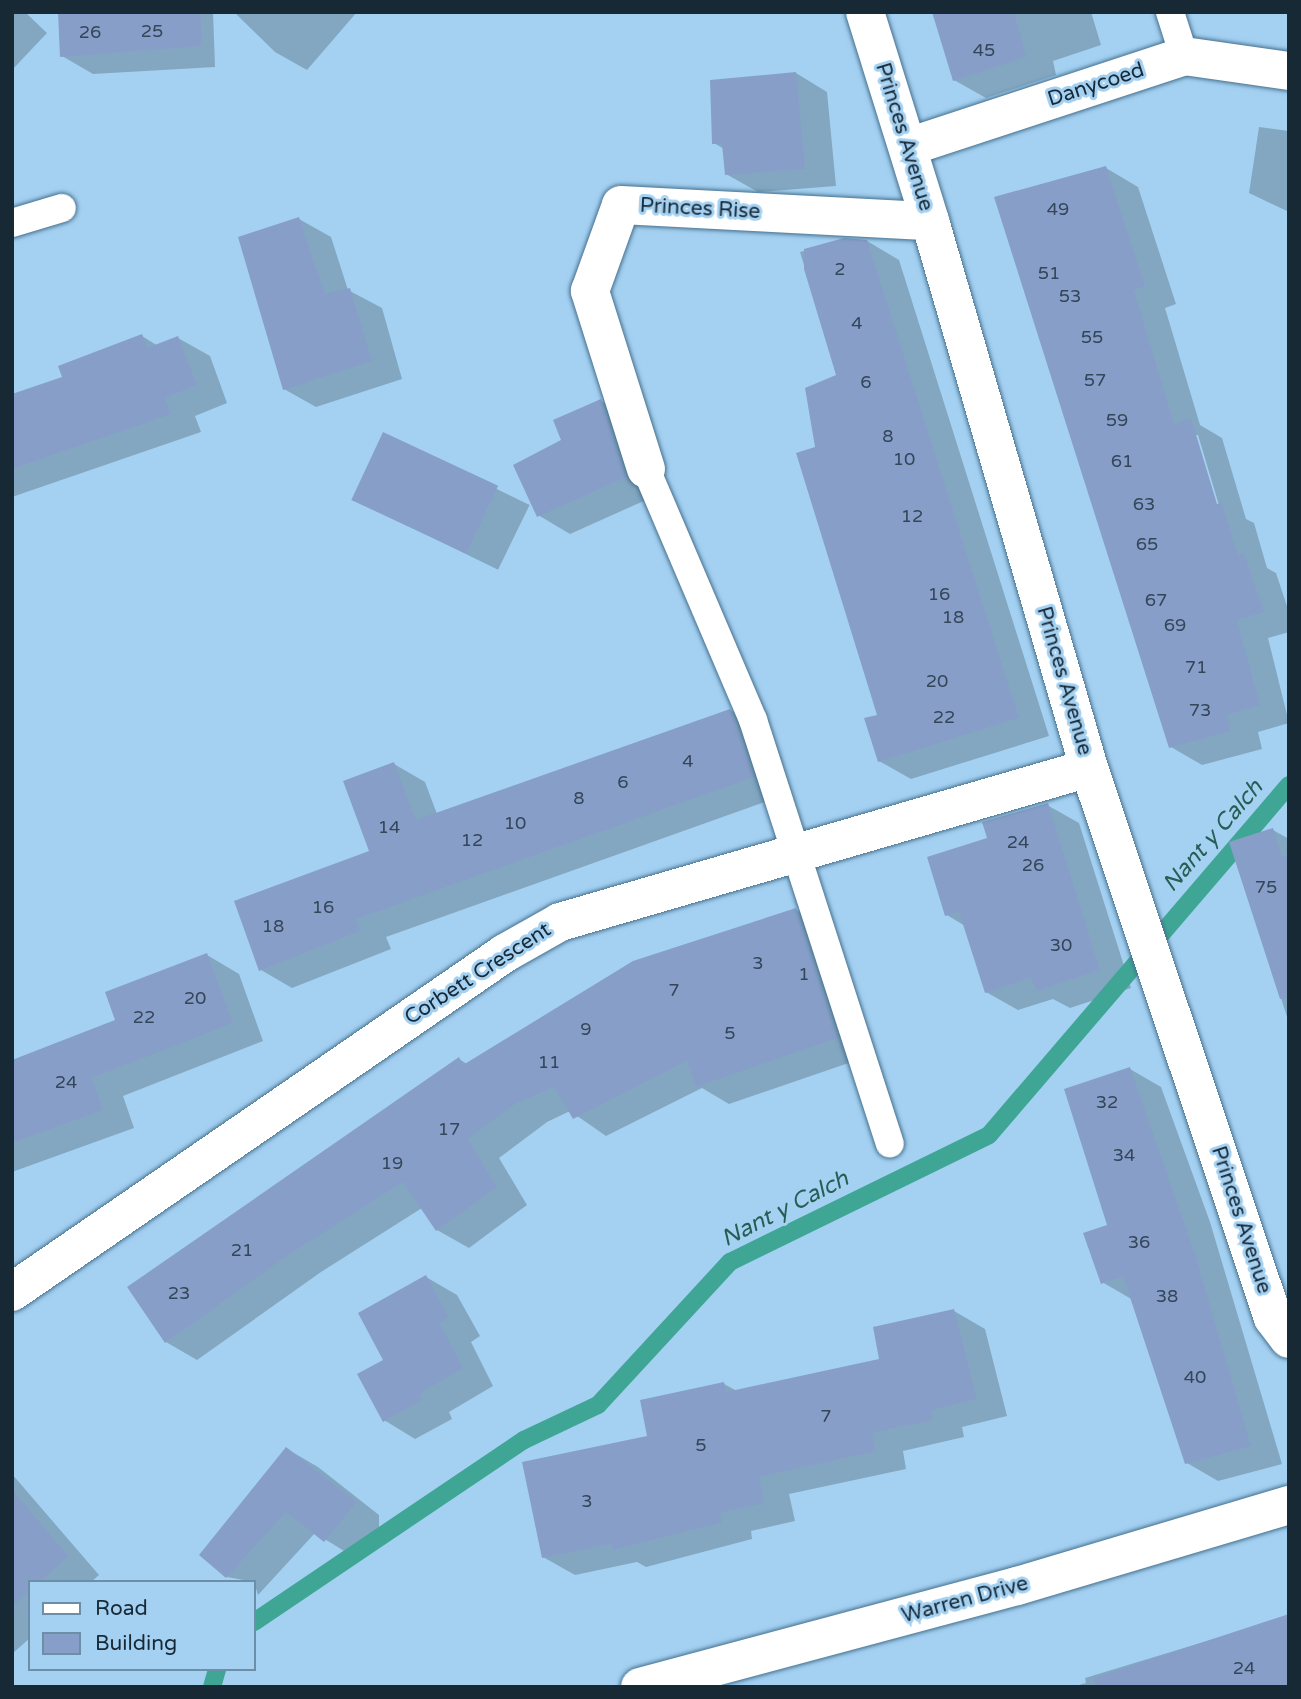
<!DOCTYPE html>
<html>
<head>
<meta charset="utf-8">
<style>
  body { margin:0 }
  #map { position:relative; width:1301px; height:1699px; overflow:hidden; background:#a4d1f2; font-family:"Varela Round",sans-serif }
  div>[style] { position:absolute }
  .shadow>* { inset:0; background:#0003; transform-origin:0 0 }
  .stream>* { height:18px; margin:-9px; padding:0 9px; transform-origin:9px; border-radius:9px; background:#3fa695 }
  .building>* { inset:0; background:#879fc8; transform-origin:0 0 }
  .roads { filter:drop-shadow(0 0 2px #46708e) drop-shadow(0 0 2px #46708e) }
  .lane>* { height:28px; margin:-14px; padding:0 14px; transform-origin:14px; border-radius:14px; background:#fff }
  .street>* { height:38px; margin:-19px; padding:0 19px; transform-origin:19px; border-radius:19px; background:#fff }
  span { translate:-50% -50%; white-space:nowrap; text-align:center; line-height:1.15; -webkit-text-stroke:6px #a4d1f2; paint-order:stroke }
  .number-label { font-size:18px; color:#34465a }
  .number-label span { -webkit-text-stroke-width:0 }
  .street-label { font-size:21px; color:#182936 }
  .water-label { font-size:23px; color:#265d54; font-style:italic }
  .frame { position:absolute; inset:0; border:14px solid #182936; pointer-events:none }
  .legend { position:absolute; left:28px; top:1580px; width:228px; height:91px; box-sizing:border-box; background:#a4d1f2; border:2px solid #6c8ea7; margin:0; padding:9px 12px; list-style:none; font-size:21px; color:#182936 }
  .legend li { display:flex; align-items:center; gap:14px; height:35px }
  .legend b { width:35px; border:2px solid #6c8ea7 }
</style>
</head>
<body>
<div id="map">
  <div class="shadow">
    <i style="clip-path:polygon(12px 12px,25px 12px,47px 33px,12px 70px)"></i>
    <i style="clip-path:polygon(60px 12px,213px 12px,215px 67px,93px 74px,62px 56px)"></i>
    <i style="clip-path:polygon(234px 12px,357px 12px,307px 70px,275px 52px)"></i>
    <i style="clip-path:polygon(935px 12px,1091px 12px,1101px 45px,1053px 61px,1056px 75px,986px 98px,954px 80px)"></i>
    <i style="clip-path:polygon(796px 73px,827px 92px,836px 186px,758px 192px,726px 174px,724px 149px,714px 143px)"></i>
    <i style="clip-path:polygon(1259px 127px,1289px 131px,1289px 212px,1249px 193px)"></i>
    <i style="clip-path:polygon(evenodd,1106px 168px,1138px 187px,1176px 304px,1165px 308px,1200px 425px,1222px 438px,1246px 519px,1254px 523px,1267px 568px,1276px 573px,1289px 612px,1289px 632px,1268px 638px,1289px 723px,1258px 732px,1262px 749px,1202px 765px,1171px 747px,1106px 168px,1194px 435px,1198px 435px,1221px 512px,1217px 513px,1194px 435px)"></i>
    <i style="clip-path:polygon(299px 219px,331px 237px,348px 290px,382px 308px,402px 379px,316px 407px,284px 389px)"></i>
    <i style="clip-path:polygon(844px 240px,867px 241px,899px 260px,1049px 736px,911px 779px,879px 761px,879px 716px,817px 448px,838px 376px,800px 252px)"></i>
    <i style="clip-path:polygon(142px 336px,158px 346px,178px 338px,210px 356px,227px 403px,195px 416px,201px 432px,12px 497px,12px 396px,64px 378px)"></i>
    <i style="clip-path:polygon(601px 401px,632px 419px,657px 495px,570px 534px,538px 515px,564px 441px)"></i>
    <i style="left:384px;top:434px;width:162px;height:72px;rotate:26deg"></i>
    <i style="clip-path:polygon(730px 710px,761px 729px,784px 795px,386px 937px,391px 949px,292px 988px,261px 970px,371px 852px,394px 764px,425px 782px,437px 814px)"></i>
    <i style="clip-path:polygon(1047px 805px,1079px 823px,1131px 988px,1070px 1008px,1053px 999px,1018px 1010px,986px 992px,965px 926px,947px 915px)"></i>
    <i style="clip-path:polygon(1273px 830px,1289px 839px,1289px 1023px,1231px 843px)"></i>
    <i style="clip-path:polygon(796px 910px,828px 928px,869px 1056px,729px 1104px,702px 1088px,606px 1136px,570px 1111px,547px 1122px,499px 1158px,527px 1205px,469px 1248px,437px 1230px,422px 1208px,321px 1272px,197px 1360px,166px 1342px,459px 1059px,467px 1064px)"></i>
    <i style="clip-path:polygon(207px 955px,239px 974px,263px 1041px,123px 1096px,134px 1128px,12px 1172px,12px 1062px,118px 1021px)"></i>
    <i style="clip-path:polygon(1130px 1069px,1161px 1087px,1210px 1222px,1282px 1464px,1218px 1481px,1187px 1463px,1133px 1300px,1102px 1282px)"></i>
    <i style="clip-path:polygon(426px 1277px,457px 1295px,480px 1336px,471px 1342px,493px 1386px,449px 1412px,452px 1419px,415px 1439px,384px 1420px,385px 1360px)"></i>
    <i style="clip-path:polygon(954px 1311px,985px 1329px,1007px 1416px,962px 1427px,964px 1437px,903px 1451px,906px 1469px,789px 1494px,795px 1521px,751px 1531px,752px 1539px,646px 1567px,637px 1562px,575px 1575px,543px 1557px,650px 1437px,724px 1384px,737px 1391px,881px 1360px)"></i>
    <i style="clip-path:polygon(287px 1449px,318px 1467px,379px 1515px,379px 1531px,357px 1559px,315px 1533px,258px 1595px,254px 1582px,227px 1577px)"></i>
    <i style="clip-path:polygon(12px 1474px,99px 1575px,91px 1582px,30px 1582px,30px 1638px,13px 1653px)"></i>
    <i style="clip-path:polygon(1289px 1616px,1289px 1687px,1072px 1687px,1086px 1683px,1085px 1678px)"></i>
  </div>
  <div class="stream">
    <i style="left:254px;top:1622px;width:326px;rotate:-34deg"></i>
    <i style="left:524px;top:1440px;width:82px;rotate:-25.3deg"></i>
    <i style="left:598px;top:1405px;width:195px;rotate:-47.3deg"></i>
    <i style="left:730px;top:1262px;width:288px;rotate:-26.1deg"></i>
    <i style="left:989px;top:1135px;width:461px;rotate:-49.4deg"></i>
    <i style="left:212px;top:1687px;width:19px;rotate:-74deg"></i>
  </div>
  <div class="building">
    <i style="clip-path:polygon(58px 12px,201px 12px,202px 46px,60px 57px)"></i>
    <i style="clip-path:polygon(932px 12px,1014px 12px,1026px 57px,953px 81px)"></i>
    <i style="clip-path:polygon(796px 72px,805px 169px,725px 175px,722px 144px,712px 144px,710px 80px)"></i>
    <i style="clip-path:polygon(1106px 166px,1145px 286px,1134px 290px,1174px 424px,1191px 418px,1217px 504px,1222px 503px,1238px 555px,1244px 553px,1264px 612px,1237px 620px,1260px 705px,1227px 715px,1231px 731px,1169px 748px,994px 197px)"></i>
    <i style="clip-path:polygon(299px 217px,325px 294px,350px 288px,372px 361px,283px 390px,238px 237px)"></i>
    <i style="clip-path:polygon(844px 238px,867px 240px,1019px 718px,878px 762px,864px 718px,877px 715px,796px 453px,815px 447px,805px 388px,836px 375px,804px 269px,804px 249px)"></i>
    <i style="clip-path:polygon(142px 334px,147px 348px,178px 336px,197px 385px,165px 398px,171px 414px,12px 469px,12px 394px,62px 377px,58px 366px)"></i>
    <i style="clip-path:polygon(601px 399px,626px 477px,537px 517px,513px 465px,561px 440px,553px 420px)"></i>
    <i style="left:383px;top:432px;width:127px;height:75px;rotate:25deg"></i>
    <i style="clip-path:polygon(730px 709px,754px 777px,356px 919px,360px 931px,259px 971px,234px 901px,369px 851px,343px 781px,394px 762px,416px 820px)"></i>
    <i style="clip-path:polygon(1048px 803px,1100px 970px,1037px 991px,1031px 978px,985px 993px,959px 912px,945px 916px,927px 857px,987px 838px,982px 822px)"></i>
    <i style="clip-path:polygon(1273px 828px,1282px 857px,1289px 855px,1289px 997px,1280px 999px,1229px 842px)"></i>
    <i style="clip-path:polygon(796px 908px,838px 1038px,696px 1087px,687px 1061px,573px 1119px,554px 1087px,515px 1104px,468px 1139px,497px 1187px,436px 1231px,403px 1182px,290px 1254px,165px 1343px,127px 1287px,459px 1057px,463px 1065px,633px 961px)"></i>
    <i style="clip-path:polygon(207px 953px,233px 1023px,92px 1078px,103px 1110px,12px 1143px,12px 1060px,115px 1020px,105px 992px)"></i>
    <i style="clip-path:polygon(1130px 1067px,1196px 1257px,1251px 1446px,1185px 1464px,1123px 1276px,1101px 1284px,1083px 1233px,1107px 1225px,1064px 1089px)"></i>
    <i style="clip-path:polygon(426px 1275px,449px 1317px,440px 1324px,463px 1368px,419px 1394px,422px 1400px,383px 1422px,357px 1374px,383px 1360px,358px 1313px)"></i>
    <i style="clip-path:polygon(954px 1309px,977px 1399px,932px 1410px,933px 1420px,872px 1433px,876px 1451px,759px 1477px,764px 1503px,720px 1513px,722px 1522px,613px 1550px,611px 1544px,542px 1558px,522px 1462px,647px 1436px,640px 1400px,724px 1382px,726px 1392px,879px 1359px,873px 1327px)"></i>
    <i style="clip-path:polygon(286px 1447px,357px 1502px,324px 1542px,286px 1512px,226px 1578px,199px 1555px)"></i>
    <i style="clip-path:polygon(12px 1489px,68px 1556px,40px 1582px,30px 1582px,30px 1591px,12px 1607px)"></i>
    <i style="clip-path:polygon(1289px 1614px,1289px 1687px,1095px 1687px,1094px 1678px)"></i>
  </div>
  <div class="roads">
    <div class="lane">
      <i style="left:1170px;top:12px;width:46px;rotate:72.3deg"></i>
      <i style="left:12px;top:223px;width:52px;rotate:-16.7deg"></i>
      <i style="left:646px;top:469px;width:273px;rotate:66.9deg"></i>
      <i style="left:753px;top:720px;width:445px;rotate:72.1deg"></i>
    </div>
    <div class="street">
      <i style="left:865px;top:12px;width:219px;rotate:72.7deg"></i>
      <i style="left:930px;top:221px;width:570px;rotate:73.79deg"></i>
      <i style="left:1089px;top:768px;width:580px;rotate:71.5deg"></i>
      <i style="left:1273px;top:1318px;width:26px;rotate:53deg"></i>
      <i style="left:908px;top:147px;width:291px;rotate:-18.2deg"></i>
      <i style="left:1184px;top:56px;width:106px;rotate:8.1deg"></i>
      <i style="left:646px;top:469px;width:187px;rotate:-107.5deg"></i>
      <i style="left:590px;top:291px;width:91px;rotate:-70.2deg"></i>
      <i style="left:621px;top:205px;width:309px;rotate:3deg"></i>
      <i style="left:12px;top:1292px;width:598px;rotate:-34.51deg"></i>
      <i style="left:505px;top:953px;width:63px;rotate:-29.4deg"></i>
      <i style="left:560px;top:922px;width:551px;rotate:-16.23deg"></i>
      <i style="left:640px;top:1687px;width:390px;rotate:-15deg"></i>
      <i style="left:1017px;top:1586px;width:284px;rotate:-16.6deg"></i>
    </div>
  </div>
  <div class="number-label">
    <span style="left:152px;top:31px">25</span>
    <span style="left:90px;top:32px">26</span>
    <span style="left:984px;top:50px">45</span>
    <span style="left:1058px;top:209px">49</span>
    <span style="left:840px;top:269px">2</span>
    <span style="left:1049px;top:273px">51</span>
    <span style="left:1070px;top:296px">53</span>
    <span style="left:857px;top:323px">4</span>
    <span style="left:1092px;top:337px">55</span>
    <span style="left:1095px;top:380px">57</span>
    <span style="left:866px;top:382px">6</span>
    <span style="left:1117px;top:420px">59</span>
    <span style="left:888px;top:436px">8</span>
    <span style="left:904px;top:459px">10</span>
    <span style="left:1122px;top:461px">61</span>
    <span style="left:1144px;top:504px">63</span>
    <span style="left:912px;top:516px">12</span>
    <span style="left:1147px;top:544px">65</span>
    <span style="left:939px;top:594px">16</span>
    <span style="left:1156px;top:600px">67</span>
    <span style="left:953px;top:617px">18</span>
    <span style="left:1175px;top:625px">69</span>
    <span style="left:1196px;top:667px">71</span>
    <span style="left:937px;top:681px">20</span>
    <span style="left:1200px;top:710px">73</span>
    <span style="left:944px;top:717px">22</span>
    <span style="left:688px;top:761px">4</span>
    <span style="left:623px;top:782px">6</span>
    <span style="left:579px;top:798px">8</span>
    <span style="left:515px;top:823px">10</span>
    <span style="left:389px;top:827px">14</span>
    <span style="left:472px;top:840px">12</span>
    <span style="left:1018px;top:842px">24</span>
    <span style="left:1033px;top:865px">26</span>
    <span style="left:1266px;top:887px">75</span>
    <span style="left:323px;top:907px">16</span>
    <span style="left:273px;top:926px">18</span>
    <span style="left:1061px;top:945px">30</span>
    <span style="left:758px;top:963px">3</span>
    <span style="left:804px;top:974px">1</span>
    <span style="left:674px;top:990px">7</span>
    <span style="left:195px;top:998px">20</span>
    <span style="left:144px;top:1017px">22</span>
    <span style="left:586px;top:1029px">9</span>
    <span style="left:730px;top:1033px">5</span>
    <span style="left:549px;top:1062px">11</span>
    <span style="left:66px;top:1082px">24</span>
    <span style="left:1107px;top:1102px">32</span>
    <span style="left:449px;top:1129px">17</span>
    <span style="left:1124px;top:1155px">34</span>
    <span style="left:392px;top:1163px">19</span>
    <span style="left:1139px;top:1242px">36</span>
    <span style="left:242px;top:1250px">21</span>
    <span style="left:179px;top:1293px">23</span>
    <span style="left:1167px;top:1296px">38</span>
    <span style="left:1195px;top:1377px">40</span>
    <span style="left:826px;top:1416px">7</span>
    <span style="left:701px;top:1445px">5</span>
    <span style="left:587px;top:1501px">3</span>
    <span style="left:1244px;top:1668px">24</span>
  </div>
  <div class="street-label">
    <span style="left:1096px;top:85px;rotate:-18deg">Danycoed</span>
    <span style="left:904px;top:137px;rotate:73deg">Princes Avenue</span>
    <span style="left:700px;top:209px;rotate:3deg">Princes Rise</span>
    <span style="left:1064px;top:681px;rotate:74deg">Princes Avenue</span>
    <span style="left:478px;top:974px;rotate:-33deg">Corbett Crescent</span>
    <span style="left:1241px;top:1220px;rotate:72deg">Princes Avenue</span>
    <span style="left:965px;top:1600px;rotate:-15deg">Warren Drive</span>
  </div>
  <div class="water-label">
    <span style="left:1213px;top:836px;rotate:-49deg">Nant y Calch</span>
    <span style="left:785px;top:1209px;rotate:-27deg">Nant y Calch</span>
  </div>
  <div class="frame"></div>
  <ul class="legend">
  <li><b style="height:9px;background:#fff"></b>Road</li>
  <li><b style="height:19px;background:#879fc8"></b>Building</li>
  </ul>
</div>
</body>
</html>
